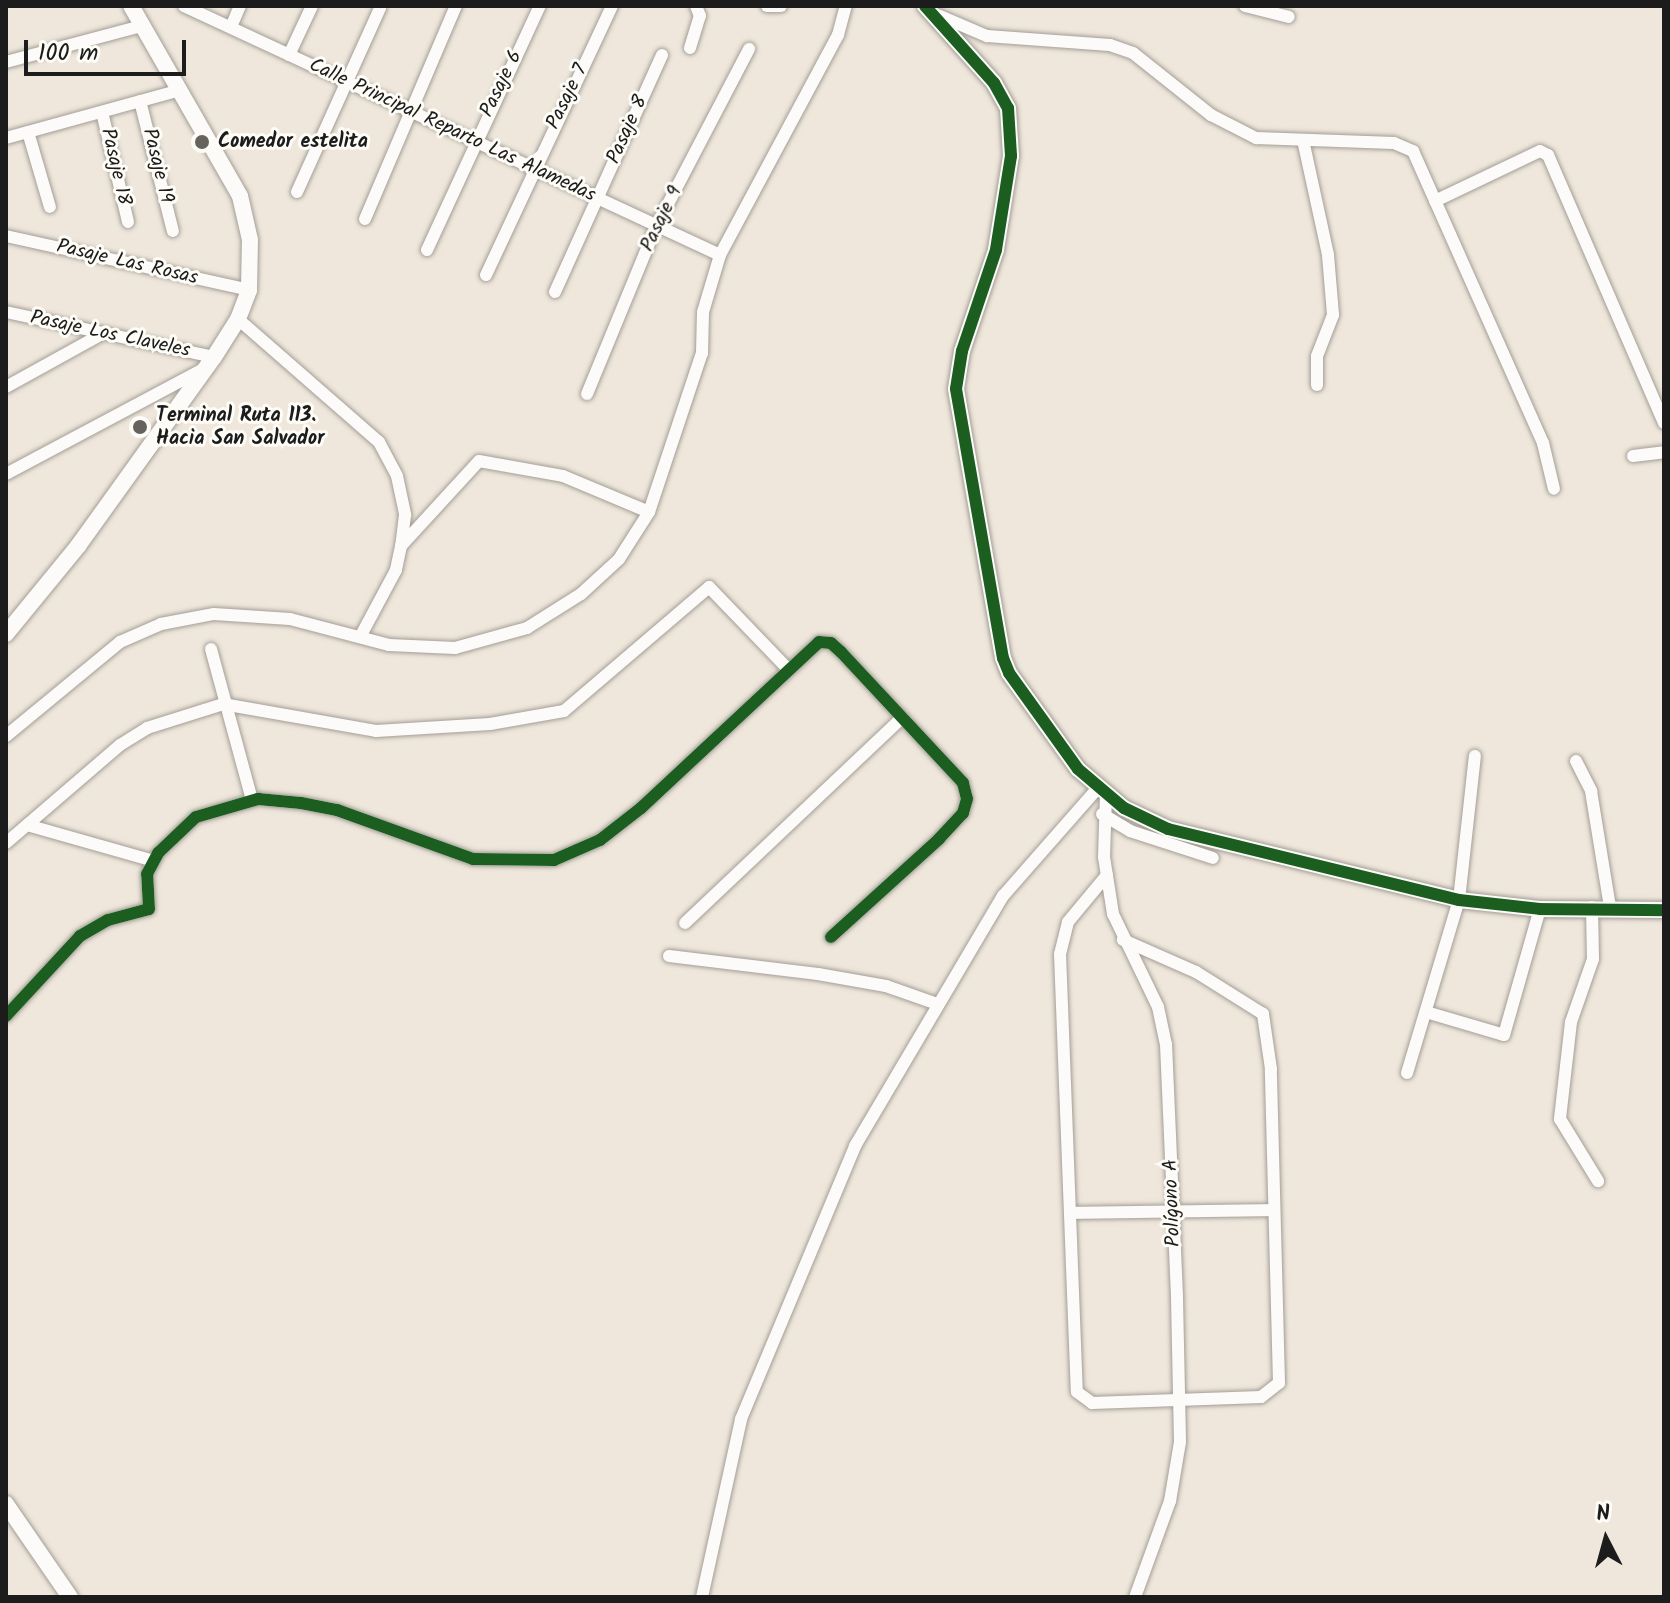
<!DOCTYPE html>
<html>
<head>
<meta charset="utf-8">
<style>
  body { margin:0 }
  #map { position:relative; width:1670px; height:1603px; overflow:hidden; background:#efe7db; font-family:Kalam,sans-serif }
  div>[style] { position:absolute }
  .roads { filter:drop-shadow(0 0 2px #a39e97) drop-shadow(0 0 2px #a39e97) }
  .street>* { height:12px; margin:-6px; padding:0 6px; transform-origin:6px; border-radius:6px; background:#fdfbfa }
  .secondary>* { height:16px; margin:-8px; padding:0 8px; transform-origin:8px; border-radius:8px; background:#fdfbfa }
  .cycleway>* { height:12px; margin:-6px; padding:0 6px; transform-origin:6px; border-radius:6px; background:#1b5e20 }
  .dots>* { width:22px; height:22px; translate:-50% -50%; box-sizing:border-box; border:4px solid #fdfcf7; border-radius:50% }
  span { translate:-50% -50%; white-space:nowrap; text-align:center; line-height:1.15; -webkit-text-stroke:6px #fdfcf7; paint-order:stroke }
  .street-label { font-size:20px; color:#1c1c1c }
  .poi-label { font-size:20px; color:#1c1c1c; font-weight:700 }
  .left { translate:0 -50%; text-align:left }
  .frame { position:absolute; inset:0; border:8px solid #1c1c1c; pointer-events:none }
  .north { position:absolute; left:1566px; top:1499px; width:80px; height:80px; -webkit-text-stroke:6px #fdfcf7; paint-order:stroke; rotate:354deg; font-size:22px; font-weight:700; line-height:32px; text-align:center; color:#1c1c1c }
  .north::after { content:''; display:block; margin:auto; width:28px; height:36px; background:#1c1c1c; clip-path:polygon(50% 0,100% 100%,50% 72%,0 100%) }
  .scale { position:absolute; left:24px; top:40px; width:162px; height:36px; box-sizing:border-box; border:4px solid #1c1c1c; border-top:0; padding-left:10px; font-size:24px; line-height:28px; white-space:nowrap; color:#1c1c1c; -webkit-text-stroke:6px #fdfcf7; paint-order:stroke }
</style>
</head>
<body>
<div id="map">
  <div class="roads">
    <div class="street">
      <i style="left:184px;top:6px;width:591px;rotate:24.92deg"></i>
      <i style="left:767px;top:6px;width:14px"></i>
      <i style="left:1245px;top:6px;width:45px;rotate:14deg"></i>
      <i style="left:933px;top:13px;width:59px;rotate:23.1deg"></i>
      <i style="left:987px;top:36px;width:123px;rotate:4.2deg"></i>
      <i style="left:1110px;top:45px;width:24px;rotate:19deg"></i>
      <i style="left:1133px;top:53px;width:100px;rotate:38.5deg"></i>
      <i style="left:1211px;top:115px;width:51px;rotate:27.1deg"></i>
      <i style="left:1256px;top:138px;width:138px;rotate:2.1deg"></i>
      <i style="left:1394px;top:143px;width:21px;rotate:23deg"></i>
      <i style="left:1413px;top:151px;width:320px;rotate:66deg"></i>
      <i style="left:1543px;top:443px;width:47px;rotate:76.6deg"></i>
      <i style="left:231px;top:27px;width:23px;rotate:-67deg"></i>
      <i style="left:690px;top:48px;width:34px;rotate:-73deg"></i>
      <i style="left:700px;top:16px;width:11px;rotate:-112deg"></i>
      <i style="left:289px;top:55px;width:54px;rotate:-64.9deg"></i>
      <i style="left:6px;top:62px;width:140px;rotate:-14.9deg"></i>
      <i style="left:140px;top:101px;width:134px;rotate:75.8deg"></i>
      <i style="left:102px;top:112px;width:113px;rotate:76.7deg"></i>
      <i style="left:28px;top:132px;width:78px;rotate:73.7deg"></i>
      <i style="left:6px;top:138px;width:180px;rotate:-15.4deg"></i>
      <i style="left:1303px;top:140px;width:118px;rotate:77.7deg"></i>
      <i style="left:1328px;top:255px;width:60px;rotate:85.2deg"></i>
      <i style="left:1333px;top:315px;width:44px;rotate:111.3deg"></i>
      <i style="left:1317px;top:356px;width:29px;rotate:90deg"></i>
      <i style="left:297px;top:192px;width:202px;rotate:-65.7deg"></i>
      <i style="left:1435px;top:201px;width:116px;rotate:-25.5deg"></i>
      <i style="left:1540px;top:151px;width:9px;rotate:27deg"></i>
      <i style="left:1548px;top:155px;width:292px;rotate:66.6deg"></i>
      <i style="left:365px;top:219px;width:232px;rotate:-66.9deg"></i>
      <i style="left:6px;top:236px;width:249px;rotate:12.5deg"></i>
      <i style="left:427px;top:250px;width:269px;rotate:-65.2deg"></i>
      <i style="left:486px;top:275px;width:297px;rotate:-64.9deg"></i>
      <i style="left:555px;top:292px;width:260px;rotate:-65.7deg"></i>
      <i style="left:6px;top:312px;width:213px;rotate:12.2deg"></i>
      <i style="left:238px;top:319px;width:187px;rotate:41.1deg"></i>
      <i style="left:379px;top:442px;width:38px;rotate:62deg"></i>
      <i style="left:397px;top:476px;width:40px;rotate:78deg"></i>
      <i style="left:405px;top:515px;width:31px;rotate:97deg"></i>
      <i style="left:401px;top:546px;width:25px;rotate:102deg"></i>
      <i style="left:396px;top:570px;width:76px;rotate:118.2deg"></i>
      <i style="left:6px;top:387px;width:110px;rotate:-28.9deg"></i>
      <i style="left:587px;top:394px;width:181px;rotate:-67.6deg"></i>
      <i style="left:656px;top:227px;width:201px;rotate:-62.4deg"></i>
      <i style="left:1633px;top:456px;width:31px;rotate:-7deg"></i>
      <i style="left:6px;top:474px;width:222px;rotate:-28deg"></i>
      <i style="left:401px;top:546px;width:115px;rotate:-47.5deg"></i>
      <i style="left:479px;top:461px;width:85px;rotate:10.1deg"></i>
      <i style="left:563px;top:476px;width:93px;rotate:22.7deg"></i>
      <i style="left:211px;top:649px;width:156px;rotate:74.8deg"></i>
      <i style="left:6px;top:736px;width:148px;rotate:-39.5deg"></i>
      <i style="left:120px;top:642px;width:45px;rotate:-23.7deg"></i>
      <i style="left:161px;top:624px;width:54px;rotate:-10.7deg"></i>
      <i style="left:214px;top:614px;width:76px;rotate:3.8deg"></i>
      <i style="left:290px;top:619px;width:102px;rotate:14.7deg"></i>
      <i style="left:389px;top:645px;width:66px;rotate:2.6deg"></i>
      <i style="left:455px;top:648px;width:75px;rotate:-15.5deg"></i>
      <i style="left:527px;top:628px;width:64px;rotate:-32.2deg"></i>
      <i style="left:581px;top:594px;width:52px;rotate:-42.6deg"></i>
      <i style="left:619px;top:559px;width:56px;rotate:-57.4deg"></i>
      <i style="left:649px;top:512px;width:168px;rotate:-71.6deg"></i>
      <i style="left:702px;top:353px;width:41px;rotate:-88.6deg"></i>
      <i style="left:703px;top:312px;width:59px;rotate:-73.4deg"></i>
      <i style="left:720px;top:255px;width:250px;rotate:-61.8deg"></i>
      <i style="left:838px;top:35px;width:30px;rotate:-75deg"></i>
      <i style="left:1576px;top:761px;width:34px;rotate:63deg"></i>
      <i style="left:1591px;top:791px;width:118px;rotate:80.7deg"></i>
      <i style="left:1106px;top:794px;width:63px;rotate:91.8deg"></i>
      <i style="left:1104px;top:857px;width:58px;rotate:81deg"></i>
      <i style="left:1113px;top:914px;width:103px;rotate:64.2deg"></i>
      <i style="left:1158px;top:1007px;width:38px;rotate:78deg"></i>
      <i style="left:1166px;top:1044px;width:254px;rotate:87.5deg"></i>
      <i style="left:1177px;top:1298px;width:144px;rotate:88.8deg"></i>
      <i style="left:1180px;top:1442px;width:60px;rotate:99.6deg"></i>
      <i style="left:1170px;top:1501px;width:102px;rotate:110deg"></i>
      <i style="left:1102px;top:814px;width:33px;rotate:31deg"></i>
      <i style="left:1130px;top:831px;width:87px;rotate:18deg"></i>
      <i style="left:27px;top:825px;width:132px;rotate:15.8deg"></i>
      <i style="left:6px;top:843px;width:150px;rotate:-40.7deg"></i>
      <i style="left:120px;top:745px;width:32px;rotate:-32deg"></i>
      <i style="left:147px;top:728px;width:80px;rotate:-17.5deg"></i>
      <i style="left:223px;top:704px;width:155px;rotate:10deg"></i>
      <i style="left:376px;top:731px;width:114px;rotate:-3.5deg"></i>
      <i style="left:490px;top:724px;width:75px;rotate:-10deg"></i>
      <i style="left:564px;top:711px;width:191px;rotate:-40.5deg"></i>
      <i style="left:709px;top:587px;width:114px;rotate:46.1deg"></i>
      <i style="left:1107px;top:875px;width:61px;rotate:129.7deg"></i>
      <i style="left:1068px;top:922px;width:33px;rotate:104deg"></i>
      <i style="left:1060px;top:954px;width:438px;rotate:87.8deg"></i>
      <i style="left:1077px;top:1392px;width:19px;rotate:36deg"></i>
      <i style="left:1092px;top:1403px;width:169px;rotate:-2deg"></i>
      <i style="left:1261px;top:1397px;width:23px;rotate:-38deg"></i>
      <i style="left:1279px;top:1383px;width:314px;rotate:-91.5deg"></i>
      <i style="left:1271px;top:1069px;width:56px;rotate:-98.3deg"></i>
      <i style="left:1263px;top:1014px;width:79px;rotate:-147.9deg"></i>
      <i style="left:1196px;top:972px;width:80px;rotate:-156.3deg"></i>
      <i style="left:1592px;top:907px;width:52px;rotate:88.9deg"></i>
      <i style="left:1593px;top:959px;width:67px;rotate:109.2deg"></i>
      <i style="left:1571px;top:1022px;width:98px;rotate:96.5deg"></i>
      <i style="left:1560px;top:1119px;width:73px;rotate:58.5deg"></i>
      <i style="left:685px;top:923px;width:299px;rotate:-43.4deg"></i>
      <i style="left:669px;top:956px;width:150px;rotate:6.9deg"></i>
      <i style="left:818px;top:974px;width:69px;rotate:10deg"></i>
      <i style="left:886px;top:986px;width:54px;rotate:19.4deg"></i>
      <i style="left:1426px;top:1012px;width:81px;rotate:16.4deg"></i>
      <i style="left:1504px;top:1035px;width:131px;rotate:-74.1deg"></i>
      <i style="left:6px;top:1016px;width:109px;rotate:-47.2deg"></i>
      <i style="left:80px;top:936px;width:32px;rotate:-30deg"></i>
      <i style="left:108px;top:920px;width:42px;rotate:-15deg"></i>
      <i style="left:149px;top:909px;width:35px;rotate:-93deg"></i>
      <i style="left:147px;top:874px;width:24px;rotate:-62deg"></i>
      <i style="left:158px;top:853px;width:52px;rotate:-43.5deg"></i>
      <i style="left:196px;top:817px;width:65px;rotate:-16.2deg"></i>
      <i style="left:258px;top:799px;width:43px;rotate:5.3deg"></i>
      <i style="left:301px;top:803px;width:37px;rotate:11deg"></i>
      <i style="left:337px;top:810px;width:145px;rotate:19.8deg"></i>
      <i style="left:473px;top:859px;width:81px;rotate:0.7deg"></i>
      <i style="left:554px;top:860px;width:50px;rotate:-23.5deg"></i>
      <i style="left:600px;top:840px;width:52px;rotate:-38deg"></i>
      <i style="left:641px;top:808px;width:243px;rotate:-43deg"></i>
      <i style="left:819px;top:642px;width:12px;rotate:5deg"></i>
      <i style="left:831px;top:643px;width:13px;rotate:42deg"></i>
      <i style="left:841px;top:652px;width:179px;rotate:47deg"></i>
      <i style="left:963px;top:783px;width:16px;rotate:76deg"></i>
      <i style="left:967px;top:799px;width:15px;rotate:106deg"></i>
      <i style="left:963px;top:813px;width:35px;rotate:133deg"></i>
      <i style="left:939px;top:839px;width:146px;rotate:137.8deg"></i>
      <i style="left:1407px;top:1073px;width:181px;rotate:-73.3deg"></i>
      <i style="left:1459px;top:900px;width:145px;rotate:-83.7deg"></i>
      <i style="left:1070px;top:1213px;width:203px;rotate:-0.8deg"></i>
      <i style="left:702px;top:1597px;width:182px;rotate:-77.6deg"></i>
      <i style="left:741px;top:1419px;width:296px;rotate:-67.3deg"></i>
      <i style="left:855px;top:1146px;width:291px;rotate:-59.4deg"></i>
      <i style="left:1003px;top:896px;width:144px;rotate:-48.7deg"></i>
    </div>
    <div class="secondary">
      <i style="left:925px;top:6px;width:103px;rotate:48.1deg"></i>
      <i style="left:994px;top:83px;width:29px;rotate:61deg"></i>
      <i style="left:1008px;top:108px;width:48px;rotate:86.4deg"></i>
      <i style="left:1011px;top:156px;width:95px;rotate:99.1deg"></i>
      <i style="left:996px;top:250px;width:107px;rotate:108.6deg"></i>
      <i style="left:962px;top:351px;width:38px;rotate:99deg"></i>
      <i style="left:956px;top:389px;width:273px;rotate:80.1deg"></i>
      <i style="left:1003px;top:658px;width:16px;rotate:68deg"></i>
      <i style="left:1009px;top:673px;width:118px;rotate:54.3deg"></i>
      <i style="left:1078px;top:769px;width:60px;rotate:40.3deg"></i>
      <i style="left:1124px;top:808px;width:49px;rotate:25.5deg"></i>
      <i style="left:1168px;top:829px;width:300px;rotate:13.7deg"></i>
      <i style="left:1459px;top:900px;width:81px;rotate:6.3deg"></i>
      <i style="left:1540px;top:909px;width:124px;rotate:0.5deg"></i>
      <i style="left:6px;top:634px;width:114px;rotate:-50.7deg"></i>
      <i style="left:78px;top:546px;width:233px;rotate:-54.3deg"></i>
      <i style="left:214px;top:357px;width:45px;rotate:-57.7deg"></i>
      <i style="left:238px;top:319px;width:31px;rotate:-69deg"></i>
      <i style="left:249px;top:290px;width:50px;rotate:-88.9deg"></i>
      <i style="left:250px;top:240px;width:45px;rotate:-102.8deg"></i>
      <i style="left:240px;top:196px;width:219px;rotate:-119.8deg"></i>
      <i style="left:6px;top:1504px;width:113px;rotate:55.5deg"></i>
    </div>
  </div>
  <div class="cycleway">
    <i style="left:925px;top:6px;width:103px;rotate:48.1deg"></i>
    <i style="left:994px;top:83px;width:29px;rotate:61deg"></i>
    <i style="left:1008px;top:108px;width:48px;rotate:86.4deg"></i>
    <i style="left:1011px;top:156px;width:95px;rotate:99.1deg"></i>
    <i style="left:996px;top:250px;width:107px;rotate:108.6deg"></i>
    <i style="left:962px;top:351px;width:38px;rotate:99deg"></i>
    <i style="left:956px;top:389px;width:273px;rotate:80.1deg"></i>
    <i style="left:1003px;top:658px;width:16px;rotate:68deg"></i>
    <i style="left:1009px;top:673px;width:118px;rotate:54.3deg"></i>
    <i style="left:1078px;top:769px;width:60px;rotate:40.3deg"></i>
    <i style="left:1124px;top:808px;width:49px;rotate:25.5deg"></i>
    <i style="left:1168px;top:829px;width:300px;rotate:13.7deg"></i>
    <i style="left:1459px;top:900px;width:81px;rotate:6.3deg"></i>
    <i style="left:1540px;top:909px;width:124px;rotate:0.5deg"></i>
    <i style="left:6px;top:1016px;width:109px;rotate:-47.2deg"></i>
    <i style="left:80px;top:936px;width:32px;rotate:-30deg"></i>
    <i style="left:108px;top:920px;width:42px;rotate:-15deg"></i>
    <i style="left:149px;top:909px;width:35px;rotate:-93deg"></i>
    <i style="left:147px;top:874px;width:24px;rotate:-62deg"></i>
    <i style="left:158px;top:853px;width:52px;rotate:-43.5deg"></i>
    <i style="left:196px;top:817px;width:65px;rotate:-16.2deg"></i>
    <i style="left:258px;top:799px;width:43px;rotate:5.3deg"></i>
    <i style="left:301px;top:803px;width:37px;rotate:11deg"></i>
    <i style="left:337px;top:810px;width:145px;rotate:19.8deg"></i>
    <i style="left:473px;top:859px;width:81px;rotate:0.7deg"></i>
    <i style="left:554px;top:860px;width:50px;rotate:-23.5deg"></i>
    <i style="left:600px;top:840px;width:52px;rotate:-38deg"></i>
    <i style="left:641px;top:808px;width:243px;rotate:-43deg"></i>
    <i style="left:819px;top:642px;width:12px;rotate:5deg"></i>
    <i style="left:831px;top:643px;width:13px;rotate:42deg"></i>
    <i style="left:841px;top:652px;width:179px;rotate:47deg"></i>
    <i style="left:963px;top:783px;width:16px;rotate:76deg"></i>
    <i style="left:967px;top:799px;width:15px;rotate:106deg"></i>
    <i style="left:963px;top:813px;width:35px;rotate:133deg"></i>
    <i style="left:939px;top:839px;width:146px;rotate:137.8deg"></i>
  </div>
  <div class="dots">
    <i style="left:202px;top:142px;background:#66635f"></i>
    <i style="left:140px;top:427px;background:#66635f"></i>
  </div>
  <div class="street-label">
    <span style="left:502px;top:84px;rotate:-64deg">Pasaje 6</span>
    <span style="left:568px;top:97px;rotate:-64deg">Pasaje 7</span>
    <span style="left:628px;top:130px;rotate:-66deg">Pasaje 8</span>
    <span style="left:452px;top:131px;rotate:25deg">Calle Principal Reparto Las Alamedas</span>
    <span style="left:157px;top:166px;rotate:76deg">Pasaje 19</span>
    <span style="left:115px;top:167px;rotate:77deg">Pasaje 18</span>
    <span style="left:662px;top:219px;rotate:-64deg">Pasaje 9</span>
    <span style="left:127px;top:263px;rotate:13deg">Pasaje Las Rosas</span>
    <span style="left:110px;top:335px;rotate:12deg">Pasaje Los Claveles</span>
    <span style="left:1173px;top:1203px;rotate:-92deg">Polígono A</span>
  </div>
  <div class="poi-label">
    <span class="left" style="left:218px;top:142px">Comedor estelita</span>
    <span class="left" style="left:156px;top:428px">Terminal Ruta 113.<br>Hacia San Salvador</span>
  </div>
  <div class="frame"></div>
  <div class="north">N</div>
  <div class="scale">100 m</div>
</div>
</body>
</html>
